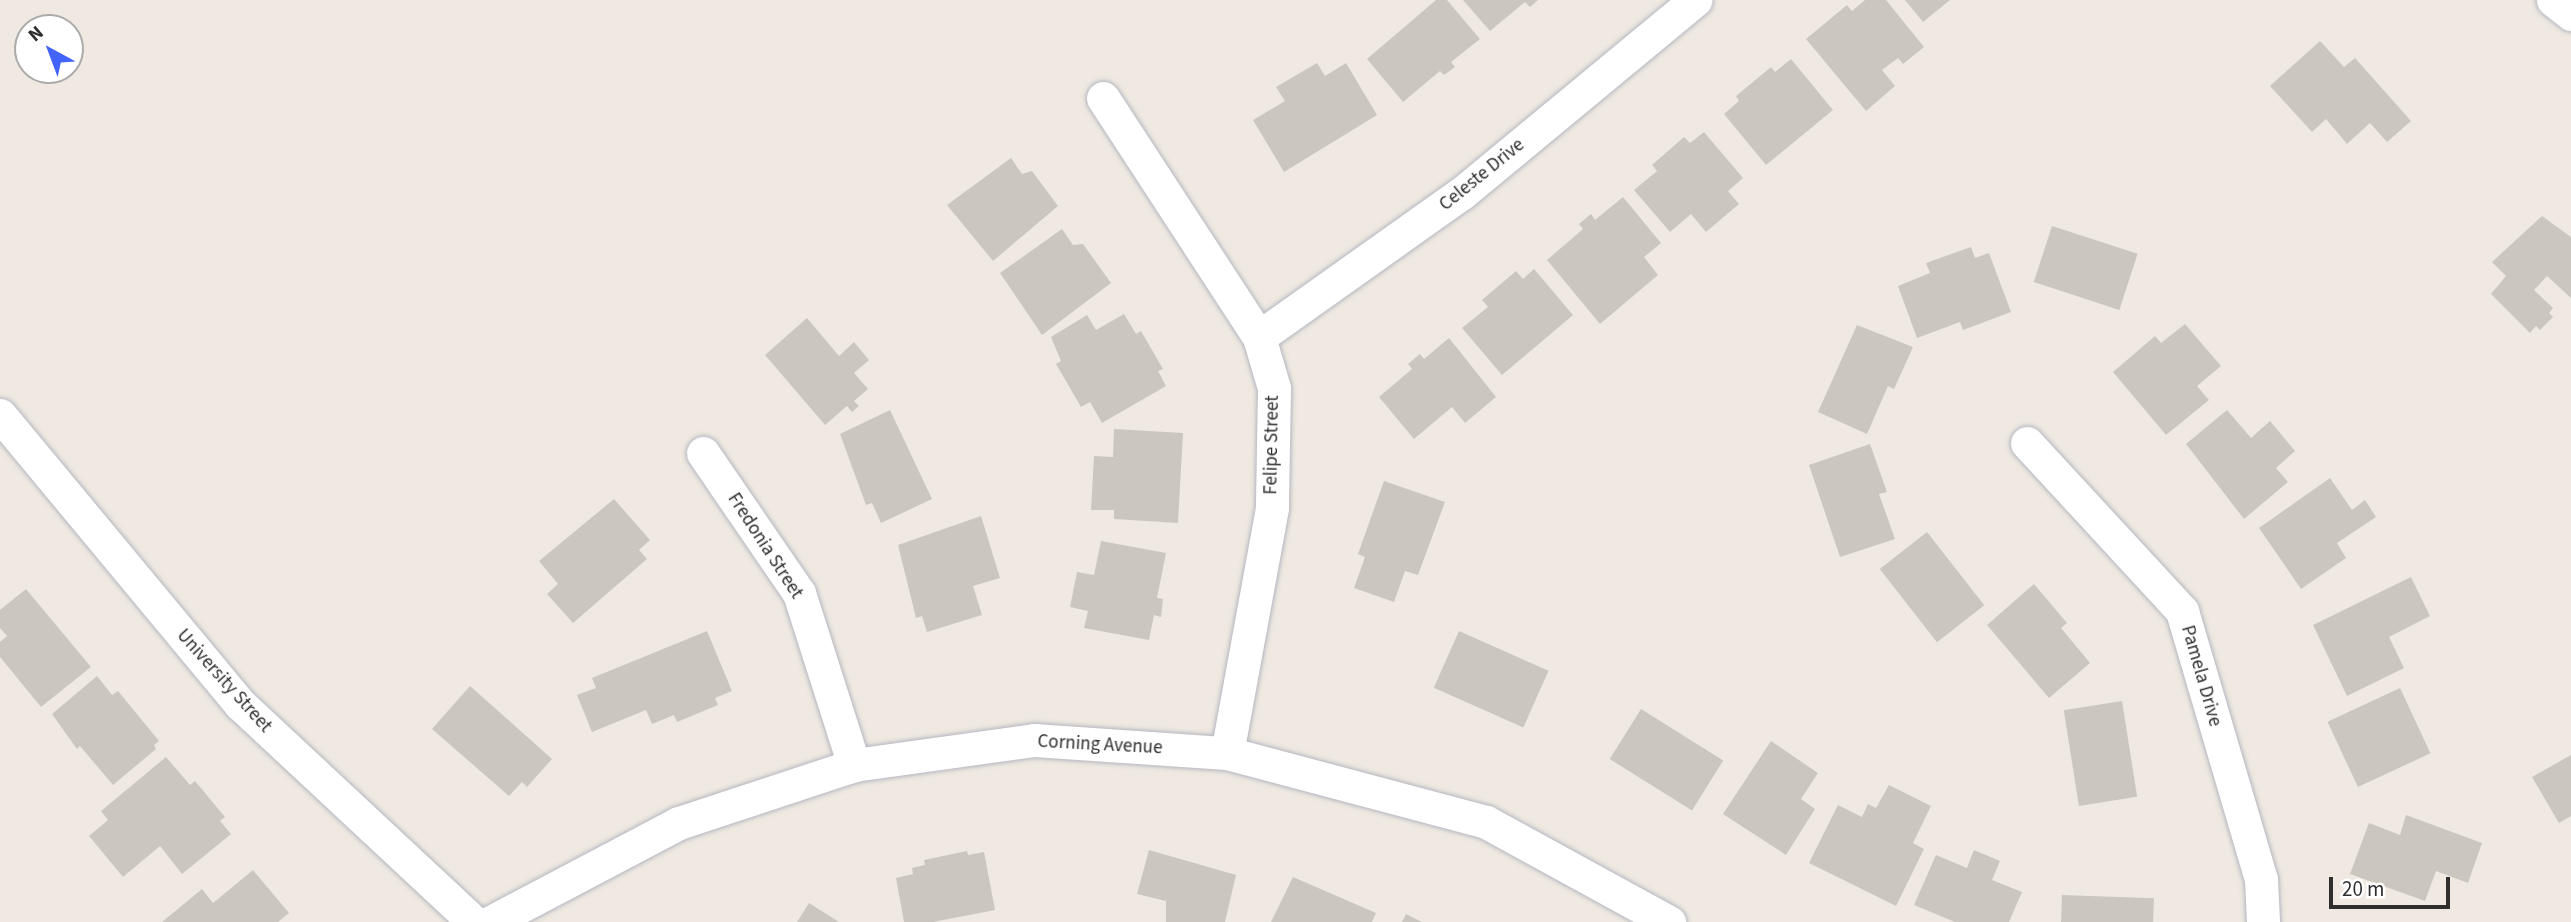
<!DOCTYPE html>
<html>
<head>
<meta charset="utf-8">
<style>
  body { margin:0 }
  #map { position:relative; width:2571px; height:922px; overflow:hidden; background:#efe9e1; font-family:"Source Sans 3",sans-serif }
  div>[style] { position:absolute }
  .building>* { inset:0; background:#cbc7bf; transform-origin:0 0 }
  .roads { filter:drop-shadow(0 0 2px #b4b7c1) drop-shadow(0 0 2px #b4b7c1) }
  .street>* { height:33px; margin:-16.5px; padding:0 16.5px; transform-origin:16.5px; border-radius:16.5px; background:#fff }
  span { translate:-50% -50%; white-space:nowrap; text-align:center; line-height:1.15; -webkit-text-stroke:7px #fff; paint-order:stroke }
  .street-label { font-size:19px; color:#2e2e2e }
  .north { position:absolute; left:14px; top:14px; width:70px; height:70px; box-sizing:border-box; background:#fff; border:2px solid #ababab; border-radius:50%; rotate:319deg; font-size:19px; font-weight:700; line-height:28px; text-align:center; color:#2e2e2e }
  .north::after { content:''; display:block; margin:auto; width:24px; height:32px; background:#4264fb; clip-path:polygon(50% 0,100% 100%,50% 72%,0 100%) }
  .scale { position:absolute; left:2329px; top:877px; width:121px; height:32px; box-sizing:border-box; border:4px solid #2e2e2e; border-top:0; padding-left:9px; font-size:21px; line-height:24px; white-space:nowrap; color:#2e2e2e; -webkit-text-stroke:5px #fff; paint-order:stroke }
</style>
</head>
<body>
<div id="map">
  <div class="building">
    <i style="clip-path:polygon(1436px 0,1447px 0,1480px 39px,1451px 62px,1455px 67px,1444px 75px,1440px 71px,1403px 102px,1367px 59px)"></i>
    <i style="clip-path:polygon(1463px 0,1538px 0,1530px 7px,1525px 2px,1490px 31px)"></i>
    <i style="clip-path:polygon(1865px 0,1886px 0,1924px 47px,1903px 64px,1898px 58px,1882px 70px,1895px 86px,1866px 111px,1806px 39px,1847px 5px,1852px 11px)"></i>
    <i style="clip-path:polygon(1905px 0,1950px 0,1923px 22px)"></i>
    <i style="clip-path:polygon(2320px 41px,2344px 67px,2355px 58px,2411px 121px,2387px 142px,2370px 123px,2347px 144px,2326px 119px,2312px 132px,2270px 86px)"></i>
    <i style="clip-path:polygon(1791px 59px,1833px 110px,1766px 165px,1724px 114px,1739px 101px,1736px 96px,1771px 67px,1775px 72px)"></i>
    <i style="clip-path:polygon(1317px 63px,1325px 76px,1346px 63px,1377px 115px,1284px 172px,1253px 120px,1285px 101px,1276px 87px)"></i>
    <i style="clip-path:polygon(1704px 132px,1743px 178px,1728px 191px,1739px 204px,1706px 232px,1691px 214px,1670px 232px,1634px 190px,1657px 171px,1652px 165px,1684px 137px,1690px 143px)"></i>
    <i style="clip-path:polygon(1011px 158px,1022px 174px,1032px 171px,1058px 206px,993px 261px,947px 205px)"></i>
    <i style="clip-path:polygon(1623px 197px,1661px 243px,1644px 257px,1658px 275px,1600px 324px,1547px 260px,1583px 229px,1579px 224px,1591px 214px,1595px 220px)"></i>
    <i style="clip-path:polygon(2542px 216px,2571px 237px,2571px 298px,2547px 276px,2534px 290px,2553px 308px,2549px 313px,2553px 317px,2540px 330px,2536px 326px,2530px 333px,2491px 294px,2506px 276px,2492px 262px)"></i>
    <i style="left:2052px;top:226px;width:90px;height:59px;rotate:18deg"></i>
    <i style="clip-path:polygon(1062px 229px,1073px 245px,1083px 244px,1111px 283px,1042px 335px,1000px 273px)"></i>
    <i style="clip-path:polygon(1971px 247px,1975px 258px,1989px 253px,2011px 312px,1963px 330px,1960px 322px,1917px 338px,1898px 286px,1930px 273px,1926px 263px)"></i>
    <i style="clip-path:polygon(1534px 269px,1573px 315px,1502px 375px,1462px 328px,1488px 307px,1482px 300px,1516px 271px,1523px 279px)"></i>
    <i style="clip-path:polygon(1124px 314px,1136px 334px,1141px 331px,1163px 369px,1158px 371px,1166px 386px,1102px 423px,1090px 402px,1081px 407px,1056px 364px,1061px 361px,1051px 337px,1087px 315px,1096px 330px)"></i>
    <i style="clip-path:polygon(807px 318px,839px 356px,854px 342px,869px 360px,854px 373px,868px 389px,854px 401px,859px 406px,852px 412px,847px 406px,825px 425px,765px 355px)"></i>
    <i style="clip-path:polygon(2185px 324px,2221px 366px,2197px 386px,2209px 400px,2166px 435px,2113px 372px,2155px 336px,2161px 343px)"></i>
    <i style="clip-path:polygon(1857px 325px,1913px 347px,1894px 389px,1888px 386px,1867px 434px,1818px 412px)"></i>
    <i style="clip-path:polygon(1449px 338px,1496px 397px,1465px 423px,1452px 407px,1414px 439px,1379px 397px,1412px 369px,1408px 364px,1420px 354px,1424px 359px)"></i>
    <i style="clip-path:polygon(890px 410px,932px 499px,881px 523px,872px 503px,866px 505px,840px 434px)"></i>
    <i style="clip-path:polygon(2227px 410px,2251px 438px,2270px 421px,2295px 451px,2276px 468px,2288px 482px,2244px 519px,2186px 444px)"></i>
    <i style="clip-path:polygon(1114px 429px,1183px 433px,1178px 523px,1114px 519px,1114px 510px,1091px 510px,1094px 456px,1113px 457px)"></i>
    <i style="clip-path:polygon(1870px 444px,1887px 492px,1879px 494px,1895px 539px,1840px 557px,1809px 465px)"></i>
    <i style="clip-path:polygon(2330px 478px,2352px 510px,2365px 500px,2376px 517px,2337px 543px,2346px 558px,2301px 589px,2259px 528px)"></i>
    <i style="clip-path:polygon(1384px 481px,1445px 502px,1418px 575px,1405px 571px,1394px 602px,1354px 588px,1365px 557px,1358px 554px)"></i>
    <i style="clip-path:polygon(614px 499px,650px 540px,639px 550px,647px 559px,573px 623px,547px 594px,558px 584px,539px 561px)"></i>
    <i style="clip-path:polygon(981px 516px,1000px 578px,973px 586px,982px 615px,927px 632px,922px 616px,916px 618px,898px 545px)"></i>
    <i style="left:1927px;top:532px;width:93px;height:60px;rotate:52deg"></i>
    <i style="clip-path:polygon(1101px 541px,1166px 553px,1157px 598px,1163px 599px,1161px 617px,1154px 615px,1149px 640px,1084px 628px,1088px 611px,1070px 607px,1077px 572px,1094px 575px)"></i>
    <i style="clip-path:polygon(2411px 577px,2430px 616px,2389px 637px,2404px 668px,2347px 696px,2313px 625px)"></i>
    <i style="clip-path:polygon(2034px 584px,2067px 623px,2061px 628px,2090px 663px,2049px 698px,1987px 625px)"></i>
    <i style="clip-path:polygon(26px 589px,91px 667px,41px 707px,0 657px,0 642px,7px 636px,0 628px,0 610px)"></i>
    <i style="clip-path:polygon(707px 631px,732px 691px,715px 698px,718px 705px,677px 722px,674px 715px,652px 724px,646px 710px,592px 732px,577px 695px,596px 688px,592px 678px)"></i>
    <i style="left:1459px;top:631px;width:98px;height:62px;rotate:24deg"></i>
    <i style="clip-path:polygon(97px 676px,112px 695px,118px 691px,159px 741px,154px 745px,156px 749px,113px 785px,80px 746px,77px 749px,52px 714px)"></i>
    <i style="clip-path:polygon(470px 686px,552px 759px,527px 787px,522px 782px,509px 796px,432px 729px)"></i>
    <i style="left:2400px;top:688px;width:72px;height:80px;rotate:65deg"></i>
    <i style="left:2122px;top:701px;width:97px;height:59px;rotate:81deg"></i>
    <i style="left:1641px;top:709px;width:97px;height:59px;rotate:32deg"></i>
    <i style="clip-path:polygon(1771px 741px,1818px 773px,1801px 799px,1815px 809px,1786px 855px,1723px 814px)"></i>
    <i style="clip-path:polygon(2571px 755px,2571px 816px,2559px 823px,2532px 777px)"></i>
    <i style="clip-path:polygon(166px 757px,190px 785px,195px 781px,225px 817px,220px 821px,231px 834px,182px 874px,160px 846px,123px 877px,89px 836px,108px 820px,101px 811px)"></i>
    <i style="clip-path:polygon(1889px 785px,1931px 806px,1913px 843px,1924px 849px,1896px 906px,1809px 863px,1838px 805px,1862px 817px,1868px 804px,1876px 808px)"></i>
    <i style="clip-path:polygon(2406px 815px,2482px 843px,2468px 883px,2436px 871px,2425px 901px,2350px 874px,2369px 823px,2400px 835px)"></i>
    <i style="clip-path:polygon(1149px 850px,1236px 875px,1225px 922px,1166px 922px,1166px 901px,1137px 894px)"></i>
    <i style="clip-path:polygon(1974px 850px,2000px 861px,1992px 880px,2022px 892px,2009px 922px,1955px 922px,1914px 905px,1936px 855px,1967px 868px)"></i>
    <i style="clip-path:polygon(967px 851px,968px 855px,984px 852px,995px 910px,933px 922px,904px 922px,896px 878px,913px 874px,912px 868px,925px 865px,924px 860px)"></i>
    <i style="clip-path:polygon(253px 870px,289px 913px,278px 922px,162px 922px,202px 889px,213px 903px)"></i>
    <i style="clip-path:polygon(1293px 877px,1376px 913px,1372px 922px,1271px 922px)"></i>
    <i style="left:2062px;top:895px;width:92px;height:27px;rotate:2deg"></i>
    <i style="clip-path:polygon(809px 903px,839px 922px,797px 922px)"></i>
    <i style="clip-path:polygon(1406px 914px,1422px 922px,1402px 922px)"></i>
  </div>
  <div class="roads">
    <div class="street">
      <i style="left:2553px;top:0;width:23px;rotate:38deg"></i>
      <i style="left:1103px;top:98px;width:285px;rotate:56.9deg"></i>
      <i style="left:1259px;top:337px;width:53px;rotate:73.6deg"></i>
      <i style="left:1274px;top:388px;width:120px;rotate:91deg"></i>
      <i style="left:1272px;top:508px;width:249px;rotate:100.4deg"></i>
      <i style="left:1259px;top:337px;width:249px;rotate:-35.4deg"></i>
      <i style="left:1462px;top:193px;width:303px;rotate:-39.6deg"></i>
      <i style="left:0;top:415px;width:376px;rotate:50.3deg"></i>
      <i style="left:240px;top:704px;width:320px;rotate:43deg"></i>
      <i style="left:2027px;top:443px;width:229px;rotate:47.3deg"></i>
      <i style="left:2182px;top:611px;width:279px;rotate:73.6deg"></i>
      <i style="left:2261px;top:879px;width:43px;rotate:87.3deg"></i>
      <i style="left:703px;top:453px;width:170px;rotate:55.6deg"></i>
      <i style="left:799px;top:593px;width:181px;rotate:72.3deg"></i>
      <i style="left:491px;top:922px;width:212px;rotate:-27.8deg"></i>
      <i style="left:679px;top:823px;width:184px;rotate:-18.3deg"></i>
      <i style="left:854px;top:765px;width:182px;rotate:-7.9deg"></i>
      <i style="left:1034px;top:740px;width:193px;rotate:3.9deg"></i>
      <i style="left:1227px;top:753px;width:268px;rotate:14.9deg"></i>
      <i style="left:1486px;top:822px;width:209px;rotate:28.7deg"></i>
    </div>
  </div>
  <div class="street-label">
    <span style="left:1482px;top:175px;rotate:-39deg">Celeste Drive</span>
    <span style="left:1272px;top:445px;rotate:-89deg">Felipe Street</span>
    <span style="left:765px;top:546px;rotate:57deg">Fredonia Street</span>
    <span style="left:2201px;top:676px;rotate:74deg">Pamela Drive</span>
    <span style="left:224px;top:681px;rotate:48deg">University Street</span>
    <span style="left:1100px;top:745px;rotate:3deg">Corning Avenue</span>
  </div>
  <div class="north">N</div>
  <div class="scale">20 m</div>
</div>
</body>
</html>
